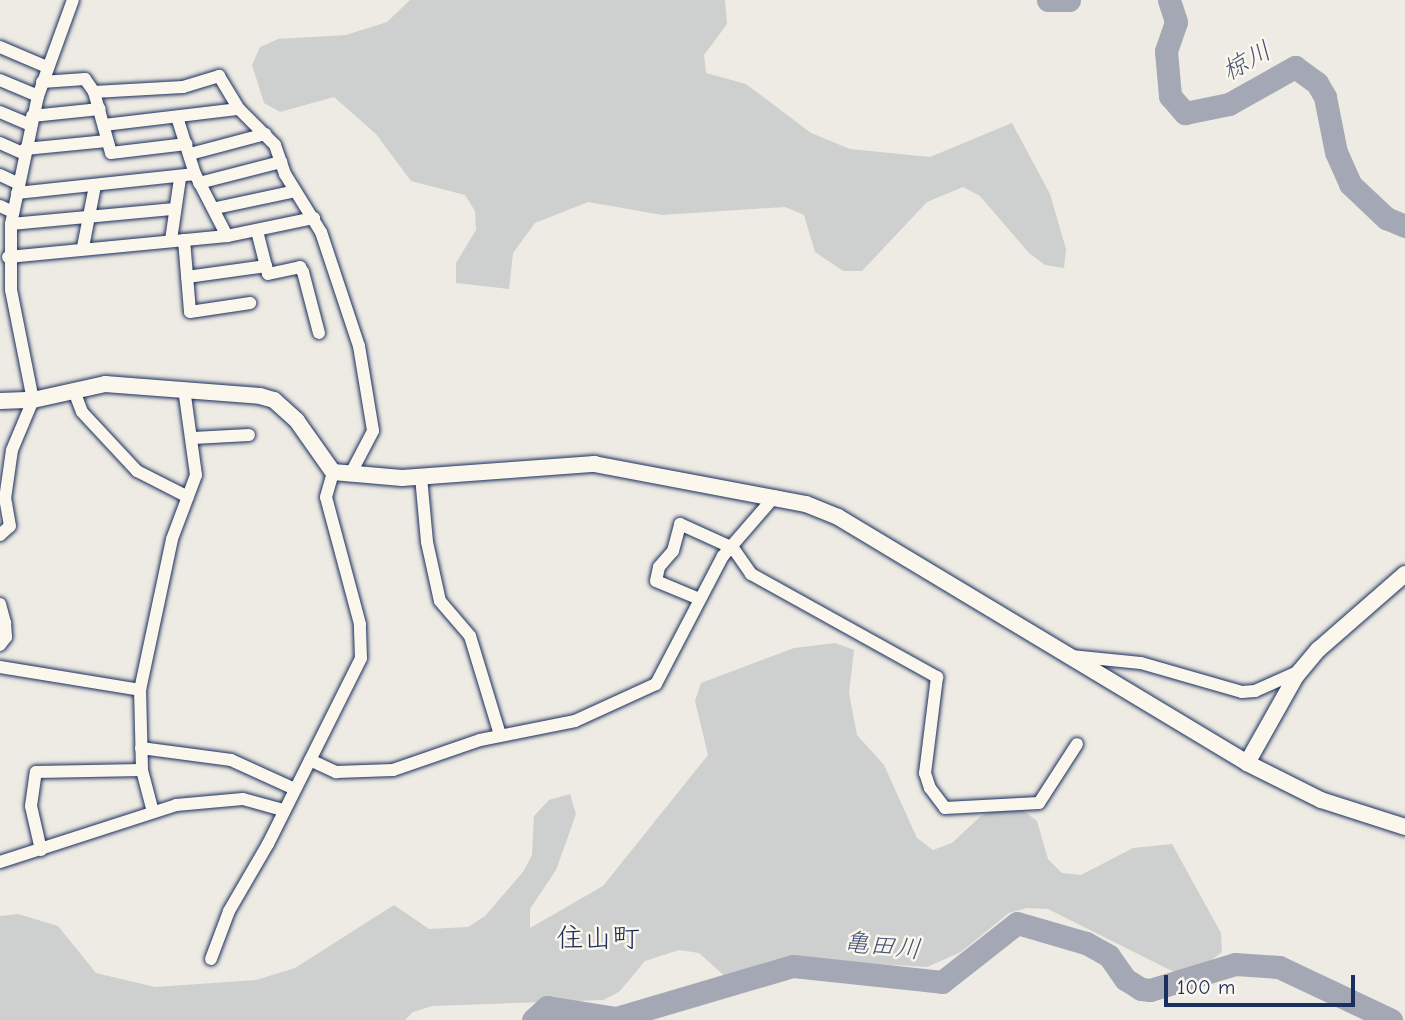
<!DOCTYPE html>
<html>
<head>
<meta charset="utf-8">
<style>
  body { margin:0 }
  #map { position:relative; width:1405px; height:1020px; overflow:hidden; background:#eeebe4; font-family:"Comic Neue","Klee One",sans-serif }
  div>[style] { position:absolute }
  .green>* { inset:0; background:#cecfcf }
  .river>* { height:23px; margin:-11.5px; padding:0 11.5px; transform-origin:11.5px; border-radius:11.5px; background:#a3a8b4 }
  .roads { filter:drop-shadow(0 0 2px #1b2f5e) drop-shadow(0 0 2px #1b2f5e) }
  .minor>* { height:12px; margin:-6px; padding:0 6px; transform-origin:6px; border-radius:6px; background:#fbf7ec }
  .tertiary>* { height:16px; margin:-8px; padding:0 8px; transform-origin:8px; border-radius:8px; background:#fbf7ec }
  span { translate:-50% -50%; white-space:nowrap; text-align:center; line-height:1.15; -webkit-text-stroke:5px #fbf7ec; paint-order:stroke }
  .water-label { font-size:26px; color:#445378; font-style:italic }
  .quarter-label { font-size:28px; color:#1b2f5e }
  .scale { position:absolute; left:1164px; top:975px; width:191px; height:32px; box-sizing:border-box; border:4px solid #1b2f5e; border-top:0; padding-left:9px; font-size:21px; line-height:24px; white-space:nowrap; color:#1b2f5e; -webkit-text-stroke:5px #fbf7ec; paint-order:stroke }
</style>
</head>
<body>
<div id="map">
  <div class="green">
    <i style="clip-path:polygon(410px 0,725px 0,727px 24px,704px 55px,706px 73px,746px 84px,811px 133px,850px 149px,930px 157px,1012px 123px,1050px 194px,1066px 249px,1064px 268px,1045px 265px,1029px 253px,980px 196px,963px 187px,927px 202px,862px 271px,843px 271px,815px 252px,804px 215px,785px 207px,662px 215px,588px 202px,535px 223px,513px 253px,509px 289px,456px 283px,456px 263px,476px 230px,475px 211px,465px 195px,411px 181px,376px 134px,334px 97px,280px 112px,264px 103px,252px 65px,260px 47px,278px 39px,346px 35px,387px 22px)"></i>
    <i style="clip-path:polygon(835px 643px,854px 650px,849px 693px,857px 735px,884px 765px,917px 838px,933px 850px,952px 843px,981px 816px,999px 809px,1020px 808px,1037px 821px,1048px 859px,1062px 873px,1081px 875px,1133px 848px,1172px 844px,1221px 933px,1222px 952px,1194px 973px,1172px 971px,1048px 909px,1027px 908px,1009px 913px,961px 952px,927px 967px,787px 959px,727px 978px,699px 953px,679px 950px,645px 961px,619px 992px,603px 1000px,432px 1006px,413px 1012px,405px 1020px,0 1020px,0 916px,18px 914px,58px 926px,96px 973px,155px 987px,256px 980px,295px 968px,394px 905px,429px 929px,468px 927px,485px 916px,523px 872px,532px 855px,534px 816px,549px 800px,570px 794px,576px 814px,556px 870px,530px 909px,530px 928px,603px 886px,708px 755px,695px 701px,701px 683px,794px 648px)"></i>
  </div>
  <div class="river">
    <i style="left:1048px;top:0;width:21px"></i>
    <i style="left:1169px;top:0;width:23px;rotate:72deg"></i>
    <i style="left:1176px;top:22px;width:31px;rotate:109deg"></i>
    <i style="left:1166px;top:51px;width:45px;rotate:84.9deg"></i>
    <i style="left:1170px;top:96px;width:23px;rotate:49deg"></i>
    <i style="left:1185px;top:113px;width:45px;rotate:-11.6deg"></i>
    <i style="left:1229px;top:104px;width:76px;rotate:-29.3deg"></i>
    <i style="left:1295px;top:67px;width:27px;rotate:36deg"></i>
    <i style="left:1317px;top:83px;width:16px;rotate:60deg"></i>
    <i style="left:1325px;top:97px;width:56px;rotate:78.7deg"></i>
    <i style="left:1336px;top:152px;width:35px;rotate:66deg"></i>
    <i style="left:1350px;top:184px;width:50px;rotate:43.4deg"></i>
    <i style="left:1386px;top:218px;width:21px;rotate:23deg"></i>
    <i style="left:533px;top:1020px;width:19px;rotate:-43deg"></i>
    <i style="left:547px;top:1007px;width:70px;rotate:9.1deg"></i>
    <i style="left:616px;top:1018px;width:184px;rotate:-16.4deg"></i>
    <i style="left:793px;top:966px;width:150px;rotate:6.1deg"></i>
    <i style="left:942px;top:982px;width:95px;rotate:-38.2deg"></i>
    <i style="left:1017px;top:923px;width:72px;rotate:16.2deg"></i>
    <i style="left:1086px;top:943px;width:26px;rotate:29deg"></i>
    <i style="left:1109px;top:956px;width:28px;rotate:55deg"></i>
    <i style="left:1125px;top:979px;width:19px;rotate:32deg"></i>
    <i style="left:1141px;top:989px;width:9px;rotate:6deg"></i>
    <i style="left:1150px;top:990px;width:89px;rotate:-17deg"></i>
    <i style="left:1235px;top:964px;width:44px;rotate:3.9deg"></i>
    <i style="left:1279px;top:967px;width:124px;rotate:25.3deg"></i>
  </div>
  <div class="roads">
    <div class="minor">
      <i style="left:0;top:47px;width:51px;rotate:23.1deg"></i>
      <i style="left:0;top:80px;width:41px;rotate:22.8deg"></i>
      <i style="left:42px;top:82px;width:43px;rotate:-4deg"></i>
      <i style="left:85px;top:79px;width:16px;rotate:55deg"></i>
      <i style="left:94px;top:92px;width:63px;rotate:74.4deg"></i>
      <i style="left:111px;top:153px;width:76px;rotate:-6.8deg"></i>
      <i style="left:94px;top:92px;width:89px;rotate:-3.2deg"></i>
      <i style="left:183px;top:87px;width:38px;rotate:-17deg"></i>
      <i style="left:219px;top:76px;width:39px;rotate:59deg"></i>
      <i style="left:239px;top:109px;width:51px;rotate:45deg"></i>
      <i style="left:275px;top:145px;width:31px;rotate:71deg"></i>
      <i style="left:285px;top:174px;width:68px;rotate:58.2deg"></i>
      <i style="left:321px;top:232px;width:120px;rotate:71.6deg"></i>
      <i style="left:359px;top:346px;width:86px;rotate:80.6deg"></i>
      <i style="left:373px;top:431px;width:50px;rotate:117.6deg"></i>
      <i style="left:0;top:112px;width:33px;rotate:23deg"></i>
      <i style="left:32px;top:116px;width:68px;rotate:-5.9deg"></i>
      <i style="left:177px;top:117px;width:60px;rotate:72.5deg"></i>
      <i style="left:195px;top:174px;width:70px;rotate:62.7deg"></i>
      <i style="left:104px;top:125px;width:136px;rotate:-6.8deg"></i>
      <i style="left:0;top:143px;width:27px;rotate:24deg"></i>
      <i style="left:25px;top:149px;width:82px;rotate:-5.6deg"></i>
      <i style="left:190px;top:154px;width:78px;rotate:-14.9deg"></i>
      <i style="left:0;top:175px;width:21px;rotate:25deg"></i>
      <i style="left:199px;top:183px;width:85px;rotate:-14.4deg"></i>
      <i style="left:17px;top:193px;width:179px;rotate:-6.1deg"></i>
      <i style="left:0;top:206px;width:14px;rotate:25deg"></i>
      <i style="left:216px;top:208px;width:81px;rotate:-12.1deg"></i>
      <i style="left:11px;top:224px;width:164px;rotate:-5.3deg"></i>
      <i style="left:257px;top:231px;width:44px;rotate:75.7deg"></i>
      <i style="left:268px;top:274px;width:33px;rotate:-12deg"></i>
      <i style="left:300px;top:267px;width:6px;rotate:59deg"></i>
      <i style="left:303px;top:272px;width:63px;rotate:75.3deg"></i>
      <i style="left:171px;top:240px;width:63px;rotate:-81.7deg"></i>
      <i style="left:184px;top:240px;width:72px;rotate:85.2deg"></i>
      <i style="left:190px;top:312px;width:61px;rotate:-8.5deg"></i>
      <i style="left:83px;top:247px;width:62px;rotate:-78.9deg"></i>
      <i style="left:8px;top:257px;width:220px;rotate:-5.5deg"></i>
      <i style="left:227px;top:236px;width:89px;rotate:-11.7deg"></i>
      <i style="left:187px;top:277px;width:80px;rotate:-7.9deg"></i>
      <i style="left:74px;top:391px;width:22px;rotate:69deg"></i>
      <i style="left:82px;top:412px;width:81px;rotate:47deg"></i>
      <i style="left:137px;top:471px;width:57px;rotate:27deg"></i>
      <i style="left:193px;top:438px;width:56px;rotate:-3.1deg"></i>
      <i style="left:421px;top:477px;width:65px;rotate:84.7deg"></i>
      <i style="left:427px;top:542px;width:60px;rotate:77.6deg"></i>
      <i style="left:440px;top:601px;width:46px;rotate:49.4deg"></i>
      <i style="left:470px;top:636px;width:103px;rotate:73.1deg"></i>
      <i style="left:0;top:535px;width:13px;rotate:-42deg"></i>
      <i style="left:10px;top:526px;width:27px;rotate:-100deg"></i>
      <i style="left:5px;top:499px;width:49px;rotate:-81.9deg"></i>
      <i style="left:12px;top:450px;width:54px;rotate:-67.2deg"></i>
      <i style="left:33px;top:400px;width:112px;rotate:-101.3deg"></i>
      <i style="left:11px;top:290px;width:66px;rotate:-90deg"></i>
      <i style="left:11px;top:224px;width:131px;rotate:-78.1deg"></i>
      <i style="left:38px;top:96px;width:102px;rotate:-70deg"></i>
      <i style="left:697px;top:598px;width:44px;rotate:-157.5deg"></i>
      <i style="left:656px;top:581px;width:14px;rotate:-78deg"></i>
      <i style="left:659px;top:567px;width:21px;rotate:-49deg"></i>
      <i style="left:673px;top:551px;width:28px;rotate:-75deg"></i>
      <i style="left:680px;top:524px;width:58px;rotate:24.4deg"></i>
      <i style="left:733px;top:548px;width:32px;rotate:55deg"></i>
      <i style="left:751px;top:574px;width:213px;rotate:29deg"></i>
      <i style="left:937px;top:677px;width:97px;rotate:97.1deg"></i>
      <i style="left:925px;top:773px;width:16px;rotate:72deg"></i>
      <i style="left:930px;top:788px;width:25px;rotate:53deg"></i>
      <i style="left:945px;top:808px;width:94px;rotate:-3deg"></i>
      <i style="left:1039px;top:803px;width:70px;rotate:-57.2deg"></i>
      <i style="left:0;top:604px;width:20px;rotate:75deg"></i>
      <i style="left:5px;top:623px;width:8px;rotate:130deg"></i>
      <i style="left:0;top:645px;width:10px;rotate:-53deg"></i>
      <i style="left:6px;top:637px;width:14px;rotate:-94deg"></i>
      <i style="left:1071px;top:656px;width:70px;rotate:5.7deg"></i>
      <i style="left:1141px;top:663px;width:105px;rotate:16deg"></i>
      <i style="left:1242px;top:692px;width:13px;rotate:-4deg"></i>
      <i style="left:1255px;top:691px;width:51px;rotate:-24.1deg"></i>
      <i style="left:0;top:667px;width:142px;rotate:9.3deg"></i>
      <i style="left:141px;top:748px;width:91px;rotate:7.6deg"></i>
      <i style="left:231px;top:760px;width:70px;rotate:24.4deg"></i>
      <i style="left:310px;top:760px;width:29px;rotate:25deg"></i>
      <i style="left:336px;top:772px;width:57px;rotate:-2deg"></i>
      <i style="left:393px;top:770px;width:92px;rotate:-19deg"></i>
      <i style="left:480px;top:740px;width:97px;rotate:-11.3deg"></i>
      <i style="left:575px;top:721px;width:89px;rotate:-24.6deg"></i>
      <i style="left:656px;top:684px;width:144px;rotate:-62.4deg"></i>
      <i style="left:723px;top:556px;width:79px;rotate:-49.1deg"></i>
      <i style="left:153px;top:812px;width:43px;rotate:-104.7deg"></i>
      <i style="left:142px;top:770px;width:80px;rotate:-91.4deg"></i>
      <i style="left:140px;top:690px;width:154px;rotate:-78deg"></i>
      <i style="left:172px;top:539px;width:68px;rotate:-69.4deg"></i>
      <i style="left:196px;top:475px;width:87px;rotate:-97.9deg"></i>
      <i style="left:41px;top:850px;width:45px;rotate:-102.8deg"></i>
      <i style="left:31px;top:806px;width:34px;rotate:-82deg"></i>
      <i style="left:36px;top:772px;width:106px;rotate:-1.1deg"></i>
      <i style="left:0;top:862px;width:185px;rotate:-17.9deg"></i>
      <i style="left:176px;top:805px;width:67px;rotate:-5.1deg"></i>
      <i style="left:243px;top:799px;width:41px;rotate:15.4deg"></i>
      <i style="left:211px;top:959px;width:51px;rotate:-69.4deg"></i>
      <i style="left:229px;top:911px;width:78px;rotate:-59.8deg"></i>
      <i style="left:268px;top:844px;width:208px;rotate:-63.4deg"></i>
      <i style="left:361px;top:658px;width:34px;rotate:-92deg"></i>
      <i style="left:360px;top:624px;width:131px;rotate:-105deg"></i>
      <i style="left:326px;top:497px;width:26px;rotate:-74deg"></i>
    </div>
    <div class="tertiary">
      <i style="left:0;top:401px;width:33px;rotate:-2deg"></i>
      <i style="left:33px;top:400px;width:74px;rotate:-12.5deg"></i>
      <i style="left:105px;top:384px;width:155px;rotate:4.4deg"></i>
      <i style="left:260px;top:396px;width:15px;rotate:16deg"></i>
      <i style="left:274px;top:400px;width:31px;rotate:42deg"></i>
      <i style="left:297px;top:421px;width:62px;rotate:54.8deg"></i>
      <i style="left:333px;top:472px;width:69px;rotate:5deg"></i>
      <i style="left:402px;top:478px;width:193px;rotate:-4.2deg"></i>
      <i style="left:594px;top:464px;width:216px;rotate:10.7deg"></i>
      <i style="left:806px;top:504px;width:35px;rotate:22deg"></i>
      <i style="left:838px;top:517px;width:477px;rotate:31deg"></i>
      <i style="left:1247px;top:763px;width:83px;rotate:26.6deg"></i>
      <i style="left:1321px;top:800px;width:88px;rotate:17.8deg"></i>
      <i style="left:1247px;top:763px;width:100px;rotate:-60.6deg"></i>
      <i style="left:1296px;top:676px;width:35px;rotate:-50deg"></i>
      <i style="left:1319px;top:649px;width:114px;rotate:-41.1deg"></i>
    </div>
  </div>
  <div class="water-label">
    <span style="left:1247px;top:62px;rotate:-29deg">椋川</span>
    <span style="left:882px;top:947px;rotate:6deg">亀田川</span>
  </div>
  <div class="quarter-label">
    <span style="left:598px;top:938px">住山町</span>
  </div>
  <div class="scale">100 m</div>
</div>
</body>
</html>
